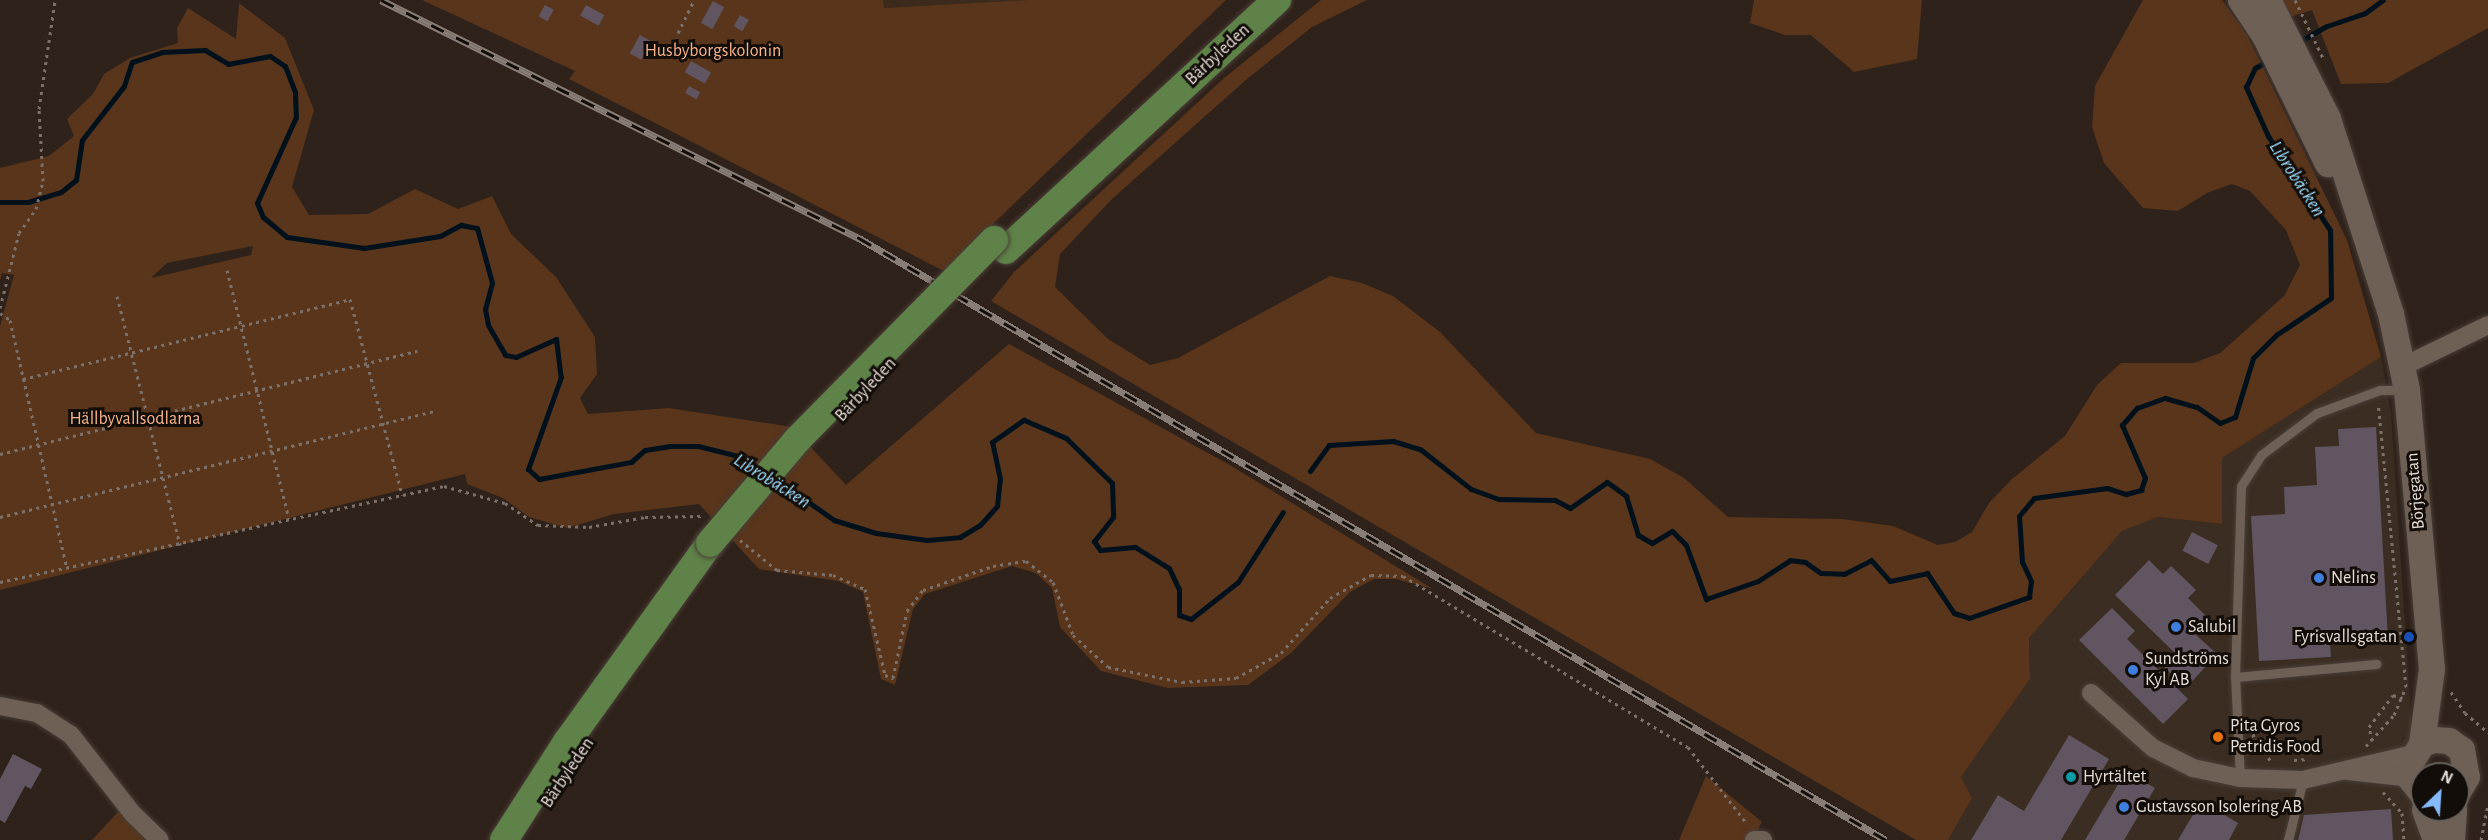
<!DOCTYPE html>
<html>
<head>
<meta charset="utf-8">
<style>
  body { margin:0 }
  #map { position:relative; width:2488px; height:840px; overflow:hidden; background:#2f221a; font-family:"Alegreya Sans",sans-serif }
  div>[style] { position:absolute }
  .commercial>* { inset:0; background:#3b2d21 }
  .built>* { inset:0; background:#3c2a1d }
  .green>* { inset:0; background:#59351b }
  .stream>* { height:5px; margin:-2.5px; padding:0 2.5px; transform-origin:2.5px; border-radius:2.5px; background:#00111c }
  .building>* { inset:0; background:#615561; transform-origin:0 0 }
  .path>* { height:3px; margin-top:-1.5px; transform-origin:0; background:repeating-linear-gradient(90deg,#7c716a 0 3px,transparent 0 7.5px) }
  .roads { filter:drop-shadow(0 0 2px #493e37) drop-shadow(0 0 2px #493e37) }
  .lane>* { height:9px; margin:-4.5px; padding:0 4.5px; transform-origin:4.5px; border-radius:4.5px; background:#6f6056 }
  .street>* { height:18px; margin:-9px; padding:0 9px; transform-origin:9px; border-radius:9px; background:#6f6056 }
  .secondary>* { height:26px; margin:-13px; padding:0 13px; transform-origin:13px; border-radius:13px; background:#6f6056 }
  .primary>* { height:28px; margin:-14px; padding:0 14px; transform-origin:14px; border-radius:14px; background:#5e8248 }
  .rail>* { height:7px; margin-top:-3.5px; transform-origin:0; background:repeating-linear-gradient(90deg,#130d09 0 14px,#897e77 0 28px); box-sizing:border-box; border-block:2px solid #897e77 }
  .bridges { filter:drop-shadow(0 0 2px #493e37) drop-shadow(0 0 2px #493e37) }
  .primary-bridge>* { height:28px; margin:-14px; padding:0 14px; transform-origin:14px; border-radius:14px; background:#5e8248 }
  .dots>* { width:16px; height:16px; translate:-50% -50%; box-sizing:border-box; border:3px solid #130d09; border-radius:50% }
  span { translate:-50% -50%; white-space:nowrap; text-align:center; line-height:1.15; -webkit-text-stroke:6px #130d09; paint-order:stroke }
  .park-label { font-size:18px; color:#f6b589 }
  .street-label { font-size:18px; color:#e6ddd7 }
  .poi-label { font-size:18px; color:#e6ddd7 }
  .left { translate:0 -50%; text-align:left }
  .right { translate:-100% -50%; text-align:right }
  .water-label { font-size:20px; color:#9fdefd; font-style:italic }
  .north { position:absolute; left:2410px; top:762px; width:60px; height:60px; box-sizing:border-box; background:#130d09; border:2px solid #67605b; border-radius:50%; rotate:25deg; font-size:16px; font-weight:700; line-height:24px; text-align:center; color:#e6ddd7 }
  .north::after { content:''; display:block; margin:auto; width:21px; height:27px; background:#86bbfb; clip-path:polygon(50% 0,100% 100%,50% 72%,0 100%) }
</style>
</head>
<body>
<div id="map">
  <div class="commercial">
    <i style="clip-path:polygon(2381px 357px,2391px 413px,2419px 840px,1948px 840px,1972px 798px,1961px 777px,2030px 679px,2029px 638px,2072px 585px,2122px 531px,2158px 517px,2221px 524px,2222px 458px)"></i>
  </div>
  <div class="built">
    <i style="clip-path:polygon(883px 0,1028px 0,883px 8px)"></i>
  </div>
  <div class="green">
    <i style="clip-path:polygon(422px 0,883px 0,884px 8px,1028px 0,1226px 0,944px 271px,569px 79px,575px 71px)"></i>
    <i style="clip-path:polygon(1321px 0,1367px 0,1312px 27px,1247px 79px,1111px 200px,1060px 254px,1055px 287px,1108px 339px,1150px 365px,1178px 358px,1330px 276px,1362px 283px,1393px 296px,1440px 332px,1536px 433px,1650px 459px,1684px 478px,1728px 517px,1842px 519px,1893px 526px,1938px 545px,1955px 542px,1972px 532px,1989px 503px,2012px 479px,2065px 436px,2097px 385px,2121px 363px,2194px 363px,2220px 353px,2284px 296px,2300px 265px,2286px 230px,2250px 191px,2232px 184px,2207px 193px,2178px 211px,2143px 208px,2104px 163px,2092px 127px,2095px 86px,2143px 0,2222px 0,2247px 35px,2347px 240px,2381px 357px,2222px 458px,2222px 524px,2158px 517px,2122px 531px,2029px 638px,2030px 679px,1961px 777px,1972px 798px,1948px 840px,1916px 840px,991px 301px,1014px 272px,1224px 78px)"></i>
    <i style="clip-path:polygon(1754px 0,1922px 0,1917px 59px,1854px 72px,1811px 35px,1785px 35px,1750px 23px)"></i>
    <i style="clip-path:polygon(2280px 0,2488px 0,2488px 28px,2388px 83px,2341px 84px,2312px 10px,2290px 17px)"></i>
    <i style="clip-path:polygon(evenodd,239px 3px,285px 38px,314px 110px,292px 187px,309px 215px,368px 214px,415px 189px,458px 209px,492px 196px,511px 234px,556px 277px,595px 337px,597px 374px,580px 398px,588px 414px,669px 408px,792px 427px,846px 485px,1009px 344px,1228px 464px,1433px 589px,1396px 579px,1374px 579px,1350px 592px,1291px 653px,1248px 685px,1168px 688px,1101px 671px,1060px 627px,1052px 588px,1036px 573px,1012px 566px,925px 594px,913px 609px,895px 685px,881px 679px,863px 592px,838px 581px,759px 569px,699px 504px,614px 514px,567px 528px,529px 517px,503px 498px,467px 484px,465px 474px,0 590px,0 326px,14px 275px,2px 273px,0 280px,0 168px,49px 156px,74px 136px,67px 119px,93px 94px,104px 74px,130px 58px,178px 43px,177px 28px,188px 8px,236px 39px,239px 3px,253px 246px,251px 255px,151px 278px,167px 263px,253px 246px)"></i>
    <i style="clip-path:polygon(1706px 776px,1762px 822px,1752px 840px,1679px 840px)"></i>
    <i style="clip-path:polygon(119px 811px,147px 840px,92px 840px)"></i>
  </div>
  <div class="stream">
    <i style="left:2297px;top:43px;width:34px;rotate:-30deg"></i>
    <i style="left:2327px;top:26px;width:40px;rotate:-18.9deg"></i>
    <i style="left:2365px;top:13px;width:22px;rotate:-36deg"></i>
    <i style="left:0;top:202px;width:28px"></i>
    <i style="left:28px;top:202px;width:34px;rotate:-17deg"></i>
    <i style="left:61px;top:192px;width:19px;rotate:-39deg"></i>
    <i style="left:76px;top:180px;width:40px;rotate:-81.5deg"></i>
    <i style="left:82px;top:140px;width:68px;rotate:-52.1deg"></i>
    <i style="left:124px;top:86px;width:25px;rotate:-72deg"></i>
    <i style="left:132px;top:62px;width:32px;rotate:-18deg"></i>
    <i style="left:162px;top:52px;width:43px;rotate:-2.7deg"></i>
    <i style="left:205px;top:50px;width:27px;rotate:31deg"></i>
    <i style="left:228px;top:64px;width:43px;rotate:-10.8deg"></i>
    <i style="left:270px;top:56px;width:18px;rotate:34deg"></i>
    <i style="left:285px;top:66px;width:28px;rotate:69deg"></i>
    <i style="left:295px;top:92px;width:25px;rotate:88deg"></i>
    <i style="left:296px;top:117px;width:94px;rotate:114.4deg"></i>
    <i style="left:257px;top:203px;width:15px;rotate:67deg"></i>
    <i style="left:263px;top:217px;width:31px;rotate:40deg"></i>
    <i style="left:287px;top:237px;width:78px;rotate:8.1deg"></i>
    <i style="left:364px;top:248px;width:77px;rotate:-9deg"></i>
    <i style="left:440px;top:236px;width:24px;rotate:-28deg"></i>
    <i style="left:461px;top:225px;width:16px;rotate:11deg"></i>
    <i style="left:477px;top:228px;width:57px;rotate:74.7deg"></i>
    <i style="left:492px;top:283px;width:27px;rotate:105deg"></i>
    <i style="left:485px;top:309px;width:16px;rotate:79deg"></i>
    <i style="left:488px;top:325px;width:34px;rotate:60deg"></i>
    <i style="left:505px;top:355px;width:11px;rotate:10deg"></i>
    <i style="left:516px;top:357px;width:44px;rotate:-24.2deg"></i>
    <i style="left:556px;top:339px;width:38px;rotate:83deg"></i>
    <i style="left:561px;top:377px;width:98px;rotate:109.7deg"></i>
    <i style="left:528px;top:469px;width:15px;rotate:42deg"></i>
    <i style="left:539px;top:479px;width:94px;rotate:-10.5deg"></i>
    <i style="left:631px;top:462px;width:18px;rotate:-41deg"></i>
    <i style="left:645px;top:450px;width:24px;rotate:-9deg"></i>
    <i style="left:669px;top:446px;width:29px"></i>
    <i style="left:698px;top:446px;width:41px;rotate:14deg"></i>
    <i style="left:738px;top:456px;width:26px;rotate:29deg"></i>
    <i style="left:1310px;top:471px;width:32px;rotate:-54deg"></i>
    <i style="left:1329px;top:445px;width:64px;rotate:-3.6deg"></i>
    <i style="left:1393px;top:441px;width:28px;rotate:17deg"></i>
    <i style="left:1420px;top:449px;width:65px;rotate:38.1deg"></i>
    <i style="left:1471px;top:489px;width:30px;rotate:20deg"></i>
    <i style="left:1499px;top:499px;width:56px;rotate:1deg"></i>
    <i style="left:1555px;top:500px;width:17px;rotate:28deg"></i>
    <i style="left:1570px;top:508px;width:45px;rotate:-35.1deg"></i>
    <i style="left:1607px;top:482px;width:24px;rotate:36deg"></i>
    <i style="left:1626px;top:496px;width:41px;rotate:72.9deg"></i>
    <i style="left:1638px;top:535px;width:16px;rotate:30deg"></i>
    <i style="left:1652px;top:543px;width:23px;rotate:-31deg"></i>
    <i style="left:1672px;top:531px;width:20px;rotate:45deg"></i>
    <i style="left:1686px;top:545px;width:58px;rotate:69.7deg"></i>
    <i style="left:1706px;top:599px;width:55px;rotate:-19.1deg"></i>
    <i style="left:1758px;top:581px;width:38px;rotate:-33deg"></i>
    <i style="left:1790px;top:560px;width:15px;rotate:8deg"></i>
    <i style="left:1805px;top:562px;width:19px;rotate:35deg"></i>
    <i style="left:1821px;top:573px;width:23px;rotate:2deg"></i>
    <i style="left:1844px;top:574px;width:30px;rotate:-27deg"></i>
    <i style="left:1871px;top:560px;width:28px;rotate:48deg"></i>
    <i style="left:1890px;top:581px;width:38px;rotate:-12deg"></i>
    <i style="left:1927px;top:573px;width:48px;rotate:56deg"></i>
    <i style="left:1954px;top:613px;width:16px;rotate:18deg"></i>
    <i style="left:1969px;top:618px;width:64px;rotate:-19.3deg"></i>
    <i style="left:2029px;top:597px;width:16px;rotate:-83deg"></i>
    <i style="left:2031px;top:581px;width:21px;rotate:-115deg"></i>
    <i style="left:2022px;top:562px;width:46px;rotate:-93.7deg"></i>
    <i style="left:2019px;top:516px;width:23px;rotate:-50deg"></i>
    <i style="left:2034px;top:498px;width:74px;rotate:-7.8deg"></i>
    <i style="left:2107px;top:488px;width:20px;rotate:18deg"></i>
    <i style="left:2126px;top:494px;width:16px;rotate:-15deg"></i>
    <i style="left:2141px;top:490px;width:13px;rotate:-72deg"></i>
    <i style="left:2145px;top:478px;width:58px;rotate:-113.5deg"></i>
    <i style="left:2122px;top:425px;width:23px;rotate:-49deg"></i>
    <i style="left:2137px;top:408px;width:30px;rotate:-20deg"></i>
    <i style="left:2165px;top:398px;width:33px;rotate:16deg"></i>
    <i style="left:2197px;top:407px;width:28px;rotate:35deg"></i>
    <i style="left:2220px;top:423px;width:16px;rotate:-22deg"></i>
    <i style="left:2235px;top:417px;width:62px;rotate:-73deg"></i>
    <i style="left:2253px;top:358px;width:33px;rotate:-45deg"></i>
    <i style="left:2276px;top:335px;width:66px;rotate:-33.9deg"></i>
    <i style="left:2331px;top:298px;width:68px;rotate:-90.8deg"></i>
    <i style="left:2330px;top:230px;width:113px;rotate:-123.4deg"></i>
    <i style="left:2268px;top:136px;width:54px;rotate:-114.2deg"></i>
    <i style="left:2246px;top:87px;width:21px;rotate:-65deg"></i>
    <i style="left:2255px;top:68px;width:16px;rotate:-30deg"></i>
    <i style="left:776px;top:479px;width:71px;rotate:35.3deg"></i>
    <i style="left:834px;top:520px;width:44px;rotate:17.2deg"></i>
    <i style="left:876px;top:533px;width:51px;rotate:7.8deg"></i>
    <i style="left:927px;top:540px;width:33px;rotate:-5deg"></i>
    <i style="left:960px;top:537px;width:23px;rotate:-31deg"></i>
    <i style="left:980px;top:525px;width:25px;rotate:-48deg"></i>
    <i style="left:997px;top:506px;width:27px;rotate:-84deg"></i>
    <i style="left:1000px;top:479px;width:38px;rotate:-102deg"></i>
    <i style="left:992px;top:442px;width:39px;rotate:-35deg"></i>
    <i style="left:1024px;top:420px;width:46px;rotate:23.2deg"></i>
    <i style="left:1066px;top:438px;width:64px;rotate:44.4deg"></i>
    <i style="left:1112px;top:483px;width:34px;rotate:88deg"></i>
    <i style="left:1113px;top:517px;width:31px;rotate:128deg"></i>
    <i style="left:1094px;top:541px;width:11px;rotate:56deg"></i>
    <i style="left:1100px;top:550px;width:35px;rotate:-5deg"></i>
    <i style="left:1135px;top:547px;width:40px;rotate:32deg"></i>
    <i style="left:1169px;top:568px;width:23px;rotate:65deg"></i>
    <i style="left:1179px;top:589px;width:26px;rotate:90deg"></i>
    <i style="left:1179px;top:615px;width:13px;rotate:18deg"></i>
    <i style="left:1191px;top:619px;width:60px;rotate:-38.2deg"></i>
    <i style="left:1238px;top:582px;width:83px;rotate:-57.3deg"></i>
  </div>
  <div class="building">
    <i style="left:713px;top:1px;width:13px;height:25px;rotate:29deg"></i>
    <i style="left:545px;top:5px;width:10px;height:13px;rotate:29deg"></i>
    <i style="left:586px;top:5px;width:21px;height:12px;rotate:29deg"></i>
    <i style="left:740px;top:15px;width:10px;height:13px;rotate:29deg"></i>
    <i style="left:640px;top:35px;width:13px;height:21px;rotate:29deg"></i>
    <i style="left:691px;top:61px;width:23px;height:13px;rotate:29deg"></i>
    <i style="left:689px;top:86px;width:13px;height:8px;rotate:29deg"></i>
    <i style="clip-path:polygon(2376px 427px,2388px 639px,2330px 643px,2331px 657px,2259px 661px,2251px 516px,2285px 514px,2284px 487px,2317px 485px,2315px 447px,2339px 446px,2338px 429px)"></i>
    <i style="left:2192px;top:532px;width:29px;height:21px;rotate:27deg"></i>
    <i style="clip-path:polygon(2149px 560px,2163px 574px,2171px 566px,2196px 590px,2188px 598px,2209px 619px,2195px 634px,2217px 654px,2186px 688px,2164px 667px,2176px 654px,2115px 595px)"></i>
    <i style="clip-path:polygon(2112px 608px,2135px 631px,2127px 639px,2188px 699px,2163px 724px,2079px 640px)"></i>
    <i style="clip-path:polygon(2069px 735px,2109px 759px,2061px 840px,1971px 840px,1998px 795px,2024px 811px)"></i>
    <i style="clip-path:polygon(13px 754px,42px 769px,31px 789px,25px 786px,5px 823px,0 820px,0 779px)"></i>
    <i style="clip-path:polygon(2126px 771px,2155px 788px,2124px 840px,2085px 840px)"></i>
    <i style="clip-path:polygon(2201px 801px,2238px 823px,2229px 840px,2178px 840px)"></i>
    <i style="clip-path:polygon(2391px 809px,2393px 840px,2298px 840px,2304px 815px)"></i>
  </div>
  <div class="path">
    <i style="left:2295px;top:0;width:67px;rotate:64.2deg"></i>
    <i style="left:678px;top:33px;width:37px;rotate:-64deg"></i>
    <i style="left:227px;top:270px;width:256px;rotate:76deg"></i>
    <i style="left:117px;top:296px;width:257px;rotate:75.8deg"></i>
    <i style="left:0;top:308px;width:77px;rotate:-75.8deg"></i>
    <i style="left:19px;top:233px;width:29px;rotate:-55deg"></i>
    <i style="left:36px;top:209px;width:29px;rotate:-76deg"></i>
    <i style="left:43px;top:181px;width:72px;rotate:-93.2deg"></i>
    <i style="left:39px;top:109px;width:110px;rotate:-81.6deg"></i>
    <i style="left:0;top:313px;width:12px;rotate:35deg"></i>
    <i style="left:10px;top:320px;width:254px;rotate:77.1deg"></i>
    <i style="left:23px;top:379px;width:337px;rotate:-13.7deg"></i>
    <i style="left:350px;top:299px;width:203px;rotate:75.1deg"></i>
    <i style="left:0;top:454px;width:430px;rotate:-13.9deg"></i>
    <i style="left:0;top:517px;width:449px;rotate:-13.7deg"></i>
    <i style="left:740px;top:540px;width:48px;rotate:39deg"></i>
    <i style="left:777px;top:570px;width:56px;rotate:5.1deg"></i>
    <i style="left:833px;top:575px;width:35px;rotate:24deg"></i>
    <i style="left:865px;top:589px;width:88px;rotate:76.9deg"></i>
    <i style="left:885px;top:675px;width:9px;rotate:21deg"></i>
    <i style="left:893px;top:678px;width:68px;rotate:-78.2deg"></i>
    <i style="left:907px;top:611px;width:26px;rotate:-53deg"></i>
    <i style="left:923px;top:590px;width:74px;rotate:-18.9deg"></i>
    <i style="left:993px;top:566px;width:33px;rotate:-9deg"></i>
    <i style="left:1026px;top:561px;width:34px;rotate:38deg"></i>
    <i style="left:1053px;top:582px;width:57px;rotate:69.3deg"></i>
    <i style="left:1073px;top:635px;width:47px;rotate:42.4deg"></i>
    <i style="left:1108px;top:667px;width:76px;rotate:11.5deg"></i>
    <i style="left:1182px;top:682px;width:54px;rotate:-4.2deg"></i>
    <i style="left:1236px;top:678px;width:51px;rotate:-29.1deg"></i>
    <i style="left:1281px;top:653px;width:74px;rotate:-48.3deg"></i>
    <i style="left:1330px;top:598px;width:47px;rotate:-29.3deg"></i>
    <i style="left:1371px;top:575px;width:32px;rotate:2deg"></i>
    <i style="left:1403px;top:576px;width:332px;rotate:31deg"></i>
    <i style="left:1688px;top:747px;width:97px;rotate:52.5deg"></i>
    <i style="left:0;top:582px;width:454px;rotate:-12.2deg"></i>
    <i style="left:444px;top:486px;width:63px;rotate:15.6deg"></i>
    <i style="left:505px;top:503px;width:40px;rotate:34deg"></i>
    <i style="left:538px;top:525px;width:51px;rotate:2.2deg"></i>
    <i style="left:589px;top:527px;width:57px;rotate:-10.1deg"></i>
    <i style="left:645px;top:517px;width:59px;rotate:-1deg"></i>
    <i style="left:2451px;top:692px;width:25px;rotate:56deg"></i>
    <i style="left:2465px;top:713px;width:30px;rotate:40deg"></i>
    <i style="left:2252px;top:719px;width:21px;rotate:85deg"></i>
    <i style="left:2254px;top:740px;width:26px;rotate:51deg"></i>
    <i style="left:2372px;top:741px;width:14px;rotate:-102deg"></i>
    <i style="left:2369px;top:727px;width:40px;rotate:-53deg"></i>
    <i style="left:2393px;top:695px;width:10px;rotate:17deg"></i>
    <i style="left:2366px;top:746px;width:42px;rotate:-47.9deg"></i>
    <i style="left:2394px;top:715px;width:30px;rotate:-67deg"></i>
    <i style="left:2406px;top:687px;width:285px;rotate:-95.6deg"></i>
    <i style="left:2294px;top:760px;width:15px;rotate:-4deg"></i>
    <i style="left:2383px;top:792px;width:28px;rotate:48deg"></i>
    <i style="left:2402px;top:813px;width:27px;rotate:86deg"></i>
    <i style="left:2481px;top:840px;width:36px;rotate:-79deg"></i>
  </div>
  <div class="roads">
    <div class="lane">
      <i style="left:2235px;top:677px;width:142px;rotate:-5.3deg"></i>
      <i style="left:2240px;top:778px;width:101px;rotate:-92.8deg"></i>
      <i style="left:2235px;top:677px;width:191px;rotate:-88.2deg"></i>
      <i style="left:2241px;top:486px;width:37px;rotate:-57deg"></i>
      <i style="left:2261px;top:455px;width:70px;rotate:-36.9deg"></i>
      <i style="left:2317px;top:413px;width:67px;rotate:-20.1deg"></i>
      <i style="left:2380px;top:390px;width:26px"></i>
      <i style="left:2288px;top:840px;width:62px;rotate:-76deg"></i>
    </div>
    <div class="street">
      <i style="left:2402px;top:367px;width:96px;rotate:-26deg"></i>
      <i style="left:2091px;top:693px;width:83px;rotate:41.6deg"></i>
      <i style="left:2153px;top:748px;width:45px;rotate:26.6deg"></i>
      <i style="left:2193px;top:768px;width:48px;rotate:12deg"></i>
      <i style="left:2240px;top:778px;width:63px;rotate:1.8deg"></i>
      <i style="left:2303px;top:780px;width:113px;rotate:-13.3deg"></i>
      <i style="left:0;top:706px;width:38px;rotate:11deg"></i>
      <i style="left:37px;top:713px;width:40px;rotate:32.9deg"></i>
      <i style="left:71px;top:735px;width:100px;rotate:51.9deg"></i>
      <i style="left:133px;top:814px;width:37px;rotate:44deg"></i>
      <i style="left:2348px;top:771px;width:62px;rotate:6.4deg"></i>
      <i style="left:1754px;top:840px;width:9px"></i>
    </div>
    <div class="secondary">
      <i style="left:2241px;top:0;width:43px;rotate:56.3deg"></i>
      <i style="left:2265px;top:36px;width:143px;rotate:63.8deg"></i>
      <i style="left:2268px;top:0;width:133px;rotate:63.2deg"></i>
      <i style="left:2328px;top:119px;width:205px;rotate:72.1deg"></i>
      <i style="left:2391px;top:314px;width:78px;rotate:78.1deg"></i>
      <i style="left:2407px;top:390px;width:280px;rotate:84.9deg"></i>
      <i style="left:2432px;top:669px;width:76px;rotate:97.6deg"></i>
      <i style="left:2422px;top:793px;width:19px;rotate:-129deg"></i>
      <i style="left:2410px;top:778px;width:12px;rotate:-95deg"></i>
      <i style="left:2409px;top:766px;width:26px;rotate:-59deg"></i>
      <i style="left:2422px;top:744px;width:13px;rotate:-18deg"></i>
      <i style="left:2434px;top:740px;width:15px;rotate:4deg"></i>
      <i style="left:2449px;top:741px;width:16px;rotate:35deg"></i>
      <i style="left:2462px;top:750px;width:27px;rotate:80deg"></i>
      <i style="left:2467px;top:777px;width:17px;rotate:121deg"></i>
      <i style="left:2425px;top:810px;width:32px;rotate:70deg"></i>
      <i style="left:2452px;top:840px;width:30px;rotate:-86deg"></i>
    </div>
    <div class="primary">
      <i style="left:1006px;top:250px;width:369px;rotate:-42.7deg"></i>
      <i style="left:504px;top:840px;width:117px;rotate:-57.3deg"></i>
      <i style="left:567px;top:742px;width:245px;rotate:-54.3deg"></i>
    </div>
  </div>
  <div class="rail">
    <i style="left:381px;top:0;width:534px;rotate:26.47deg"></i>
    <i style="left:859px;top:238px;width:1190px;rotate:30.38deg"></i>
  </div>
  <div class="bridges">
    <div class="primary-bridge">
      <i style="left:710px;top:543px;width:135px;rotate:-49.8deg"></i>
      <i style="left:797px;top:440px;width:281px;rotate:-45.4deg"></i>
    </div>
  </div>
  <div class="dots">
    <i style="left:2319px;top:578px;background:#3f7fe0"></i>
    <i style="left:2176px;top:627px;background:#3f7fe0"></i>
    <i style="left:2409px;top:637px;background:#1a4fb4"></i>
    <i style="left:2133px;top:670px;background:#3f7fe0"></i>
    <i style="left:2218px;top:737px;background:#e8710a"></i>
    <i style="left:2071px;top:777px;background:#0f9aa8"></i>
    <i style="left:2124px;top:807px;background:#3f7fe0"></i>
  </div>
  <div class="park-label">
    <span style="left:713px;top:51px">Husbyborgskolonin</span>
    <span style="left:135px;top:419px">Hällbyvallsodlarna</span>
  </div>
  <div class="street-label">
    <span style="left:1218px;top:55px;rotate:-43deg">Bärbyleden</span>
    <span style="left:866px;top:390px;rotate:-47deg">Bärbyleden</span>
    <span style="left:2416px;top:491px;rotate:-95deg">Börjegatan</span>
    <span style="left:568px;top:773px;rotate:-56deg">Bärbyleden</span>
  </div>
  <div class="poi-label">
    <span class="left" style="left:2331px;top:578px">Nelins</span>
    <span class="left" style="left:2188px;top:627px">Salubil</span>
    <span class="right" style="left:2397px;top:637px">Fyrisvallsgatan</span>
    <span class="left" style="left:2145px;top:670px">Sundströms<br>Kyl AB</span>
    <span class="left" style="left:2230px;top:737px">Pita Gyros<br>Petridis Food</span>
    <span class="left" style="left:2083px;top:777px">Hyrtältet</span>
    <span class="left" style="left:2136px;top:807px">Gustavsson Isolering AB</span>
  </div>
  <div class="water-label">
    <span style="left:2297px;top:179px;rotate:57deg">Librobäcken</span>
    <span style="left:772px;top:481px;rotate:32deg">Librobäcken</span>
  </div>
  <div class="north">N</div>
</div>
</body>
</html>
